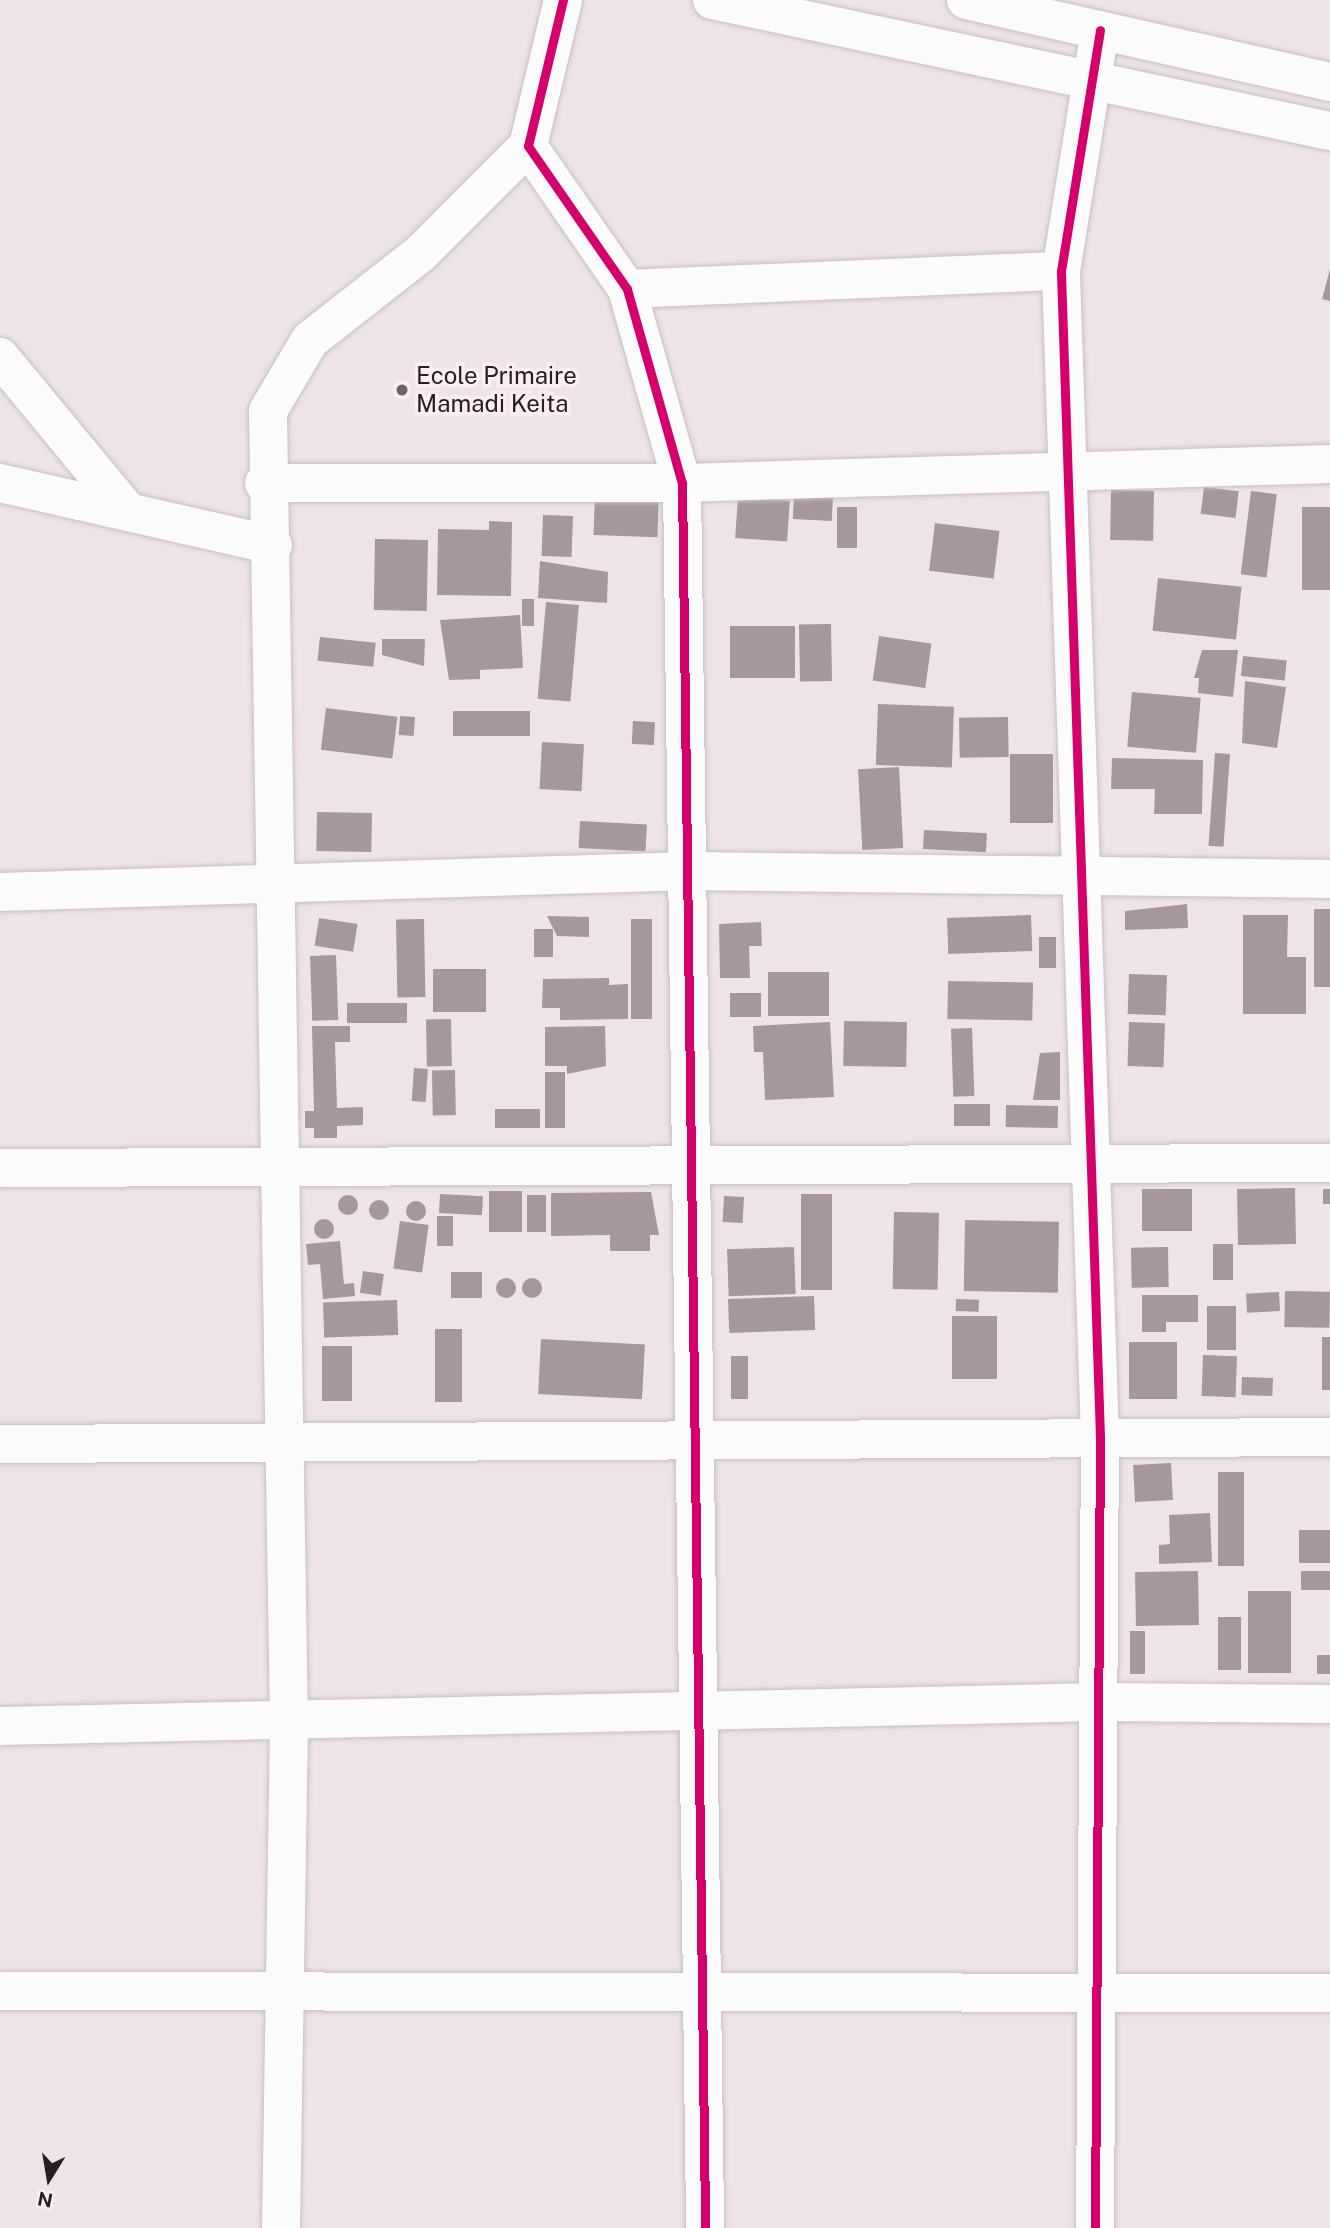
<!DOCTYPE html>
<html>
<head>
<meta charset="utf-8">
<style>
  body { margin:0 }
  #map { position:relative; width:1330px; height:2228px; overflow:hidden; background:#eee3e6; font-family:"Public Sans",sans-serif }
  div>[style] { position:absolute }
  .building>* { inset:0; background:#a6979c; transform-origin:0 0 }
  .round { border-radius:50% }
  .roads { filter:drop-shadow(0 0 2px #c8c0c2) drop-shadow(0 0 2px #c8c0c2) }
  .minor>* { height:38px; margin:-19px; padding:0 19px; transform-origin:19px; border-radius:19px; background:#fcfbfb }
  .cycleway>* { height:9px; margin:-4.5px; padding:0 4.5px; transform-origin:4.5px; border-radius:4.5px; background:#d6006c }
  .dots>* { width:19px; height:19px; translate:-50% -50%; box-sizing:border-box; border:4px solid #fdedf1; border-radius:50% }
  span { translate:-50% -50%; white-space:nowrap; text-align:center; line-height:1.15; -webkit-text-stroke:7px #fdedf1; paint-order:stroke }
  .poi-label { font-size:24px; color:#262021 }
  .left { translate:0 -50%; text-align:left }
  .north { position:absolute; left:14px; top:2144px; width:70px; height:70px; -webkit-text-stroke:5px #fdedf1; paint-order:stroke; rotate:191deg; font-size:19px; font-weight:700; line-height:28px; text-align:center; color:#262021 }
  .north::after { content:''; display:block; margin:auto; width:24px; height:32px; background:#262021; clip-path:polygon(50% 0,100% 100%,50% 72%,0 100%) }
</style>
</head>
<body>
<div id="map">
  <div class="building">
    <i style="clip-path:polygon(1330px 269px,1330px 301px,1322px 299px)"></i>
    <i style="left:1204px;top:487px;width:35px;height:27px;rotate:7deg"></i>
    <i style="left:1111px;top:490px;width:43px;height:50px;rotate:1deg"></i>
    <i style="left:1251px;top:491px;width:26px;height:84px;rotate:7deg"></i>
    <i style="left:595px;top:492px;width:64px;height:43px;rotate:2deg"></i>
    <i style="left:794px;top:496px;width:39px;height:23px;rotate:3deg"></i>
    <i style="left:738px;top:497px;width:52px;height:41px;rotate:4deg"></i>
    <i style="left:837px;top:507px;width:20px;height:41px"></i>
    <i style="left:1302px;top:507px;width:28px;height:83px"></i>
    <i style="left:543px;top:515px;width:30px;height:41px;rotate:2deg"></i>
    <i style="clip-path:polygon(489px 521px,512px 522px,511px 596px,437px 595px,438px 529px,489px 530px)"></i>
    <i style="left:935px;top:523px;width:65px;height:48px;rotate:7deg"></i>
    <i style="left:375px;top:539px;width:53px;height:71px;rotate:1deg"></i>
    <i style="clip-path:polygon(540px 561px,608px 572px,607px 603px,538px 598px)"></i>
    <i style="left:1158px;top:578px;width:84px;height:53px;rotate:6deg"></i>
    <i style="left:522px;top:599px;width:12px;height:27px"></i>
    <i style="left:546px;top:602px;width:33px;height:97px;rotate:5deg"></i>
    <i style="clip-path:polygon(520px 615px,523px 668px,480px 670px,480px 679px,449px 680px,440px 620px)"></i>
    <i style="left:831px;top:624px;width:57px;height:32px;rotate:89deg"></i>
    <i style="left:730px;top:626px;width:65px;height:52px"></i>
    <i style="left:879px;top:636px;width:53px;height:45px;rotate:8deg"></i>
    <i style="left:320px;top:637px;width:56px;height:24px;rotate:6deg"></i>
    <i style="clip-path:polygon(382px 639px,425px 639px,424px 666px,382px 655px)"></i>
    <i style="clip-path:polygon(1202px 650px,1238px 650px,1233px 697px,1198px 693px,1199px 678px,1194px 678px)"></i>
    <i style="left:1243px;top:656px;width:44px;height:20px;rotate:6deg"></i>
    <i style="clip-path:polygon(1245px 681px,1286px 687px,1277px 748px,1242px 743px)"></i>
    <i style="left:1132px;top:692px;width:69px;height:55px;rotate:5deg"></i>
    <i style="left:878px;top:704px;width:76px;height:61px;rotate:2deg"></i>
    <i style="left:326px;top:708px;width:72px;height:42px;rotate:7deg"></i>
    <i style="left:530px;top:711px;width:25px;height:77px;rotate:90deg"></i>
    <i style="left:400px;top:716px;width:15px;height:19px;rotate:4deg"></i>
    <i style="left:1008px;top:717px;width:40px;height:49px;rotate:89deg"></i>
    <i style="left:633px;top:721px;width:22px;height:23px;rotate:3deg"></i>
    <i style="left:542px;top:742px;width:42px;height:47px;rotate:3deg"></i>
    <i style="left:1215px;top:753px;width:15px;height:93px;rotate:4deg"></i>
    <i style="left:1010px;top:754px;width:43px;height:69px"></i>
    <i style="clip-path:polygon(1112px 758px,1203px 760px,1202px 814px,1154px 814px,1155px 789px,1111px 789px)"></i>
    <i style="left:899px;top:767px;width:81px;height:41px;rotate:87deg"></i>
    <i style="left:317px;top:812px;width:55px;height:39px;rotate:1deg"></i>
    <i style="left:580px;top:821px;width:67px;height:27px;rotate:3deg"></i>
    <i style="left:924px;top:830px;width:63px;height:19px;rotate:3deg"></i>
    <i style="clip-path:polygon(1187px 904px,1188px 928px,1125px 930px,1125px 911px)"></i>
    <i style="left:1330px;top:909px;width:78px;height:16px;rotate:90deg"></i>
    <i style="left:1031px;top:915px;width:36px;height:84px;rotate:88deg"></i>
    <i style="clip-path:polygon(1243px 915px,1288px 915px,1287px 957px,1306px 957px,1306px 1014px,1243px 1014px)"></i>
    <i style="clip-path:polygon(547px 916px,589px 917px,589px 937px,557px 936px)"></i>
    <i style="left:319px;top:918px;width:39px;height:28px;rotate:9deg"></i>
    <i style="left:424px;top:919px;width:78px;height:28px;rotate:89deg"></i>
    <i style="left:631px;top:919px;width:21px;height:100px"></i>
    <i style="clip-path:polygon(761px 922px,762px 946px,749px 946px,750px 978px,720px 978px,719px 924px)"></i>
    <i style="left:534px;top:929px;width:19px;height:28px"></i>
    <i style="left:1039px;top:937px;width:17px;height:31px"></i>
    <i style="left:336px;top:955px;width:65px;height:26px;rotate:88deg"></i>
    <i style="left:433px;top:969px;width:53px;height:43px"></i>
    <i style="left:829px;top:972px;width:44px;height:61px;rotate:90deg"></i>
    <i style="left:1129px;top:974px;width:38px;height:40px;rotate:2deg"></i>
    <i style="clip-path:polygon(609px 978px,609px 985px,628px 984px,628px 1019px,560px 1020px,560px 1008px,542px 1008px,543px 979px)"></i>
    <i style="left:948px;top:981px;width:85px;height:38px;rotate:1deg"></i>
    <i style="left:761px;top:993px;width:24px;height:31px;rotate:90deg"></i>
    <i style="left:347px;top:1003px;width:60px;height:20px"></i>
    <i style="left:451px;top:1019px;width:47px;height:25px;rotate:89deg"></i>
    <i style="left:844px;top:1021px;width:63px;height:45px;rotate:1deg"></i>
    <i style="clip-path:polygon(830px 1022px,834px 1097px,765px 1100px,763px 1052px,754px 1052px,753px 1026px)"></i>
    <i style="left:1129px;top:1022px;width:36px;height:44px;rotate:2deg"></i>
    <i style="clip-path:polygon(312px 1026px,350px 1026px,350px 1042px,335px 1042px,337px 1108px,363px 1107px,363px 1125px,337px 1126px,337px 1138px,314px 1138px,314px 1128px,305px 1128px,305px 1111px,314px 1111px)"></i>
    <i style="clip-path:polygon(605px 1026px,606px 1066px,567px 1074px,567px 1066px,545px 1066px,545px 1027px)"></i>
    <i style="left:972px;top:1028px;width:68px;height:21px;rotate:88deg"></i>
    <i style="clip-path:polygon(1060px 1052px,1060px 1100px,1033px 1100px,1040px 1053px)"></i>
    <i style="left:414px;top:1068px;width:14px;height:33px;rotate:4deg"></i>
    <i style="left:455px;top:1070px;width:45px;height:23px;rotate:89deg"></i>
    <i style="left:545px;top:1072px;width:20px;height:56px"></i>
    <i style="left:954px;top:1104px;width:36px;height:22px"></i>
    <i style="left:1006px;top:1105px;width:52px;height:22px;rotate:1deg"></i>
    <i style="left:495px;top:1109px;width:45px;height:19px"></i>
    <i style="left:1295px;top:1188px;width:56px;height:58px;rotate:89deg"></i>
    <i style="left:1142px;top:1189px;width:50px;height:42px"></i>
    <i style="left:1323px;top:1189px;width:7px;height:15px"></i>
    <i style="left:489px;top:1191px;width:33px;height:41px"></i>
    <i style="clip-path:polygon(651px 1192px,659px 1235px,650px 1235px,650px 1251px,610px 1251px,610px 1235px,551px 1236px,551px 1193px)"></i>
    <i style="left:440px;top:1194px;width:43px;height:19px;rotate:3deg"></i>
    <i style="left:801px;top:1194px;width:31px;height:96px"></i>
    <i class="round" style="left:338px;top:1195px;width:20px;height:20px"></i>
    <i style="left:527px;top:1195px;width:19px;height:37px"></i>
    <i style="left:724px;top:1196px;width:20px;height:26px;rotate:3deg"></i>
    <i class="round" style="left:369px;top:1200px;width:20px;height:20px"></i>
    <i class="round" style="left:406px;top:1201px;width:20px;height:20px"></i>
    <i style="left:894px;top:1212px;width:45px;height:77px;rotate:1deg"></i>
    <i style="left:437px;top:1216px;width:16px;height:30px"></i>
    <i class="round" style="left:314px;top:1219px;width:20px;height:20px"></i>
    <i style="left:965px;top:1220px;width:94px;height:71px;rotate:1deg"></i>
    <i style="left:400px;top:1221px;width:29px;height:48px;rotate:8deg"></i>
    <i style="clip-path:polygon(340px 1241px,344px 1284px,354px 1283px,355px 1296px,323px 1299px,320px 1264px,308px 1265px,306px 1244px)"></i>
    <i style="left:1233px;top:1244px;width:36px;height:20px;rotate:90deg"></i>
    <i style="left:794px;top:1247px;width:47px;height:67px;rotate:88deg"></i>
    <i style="left:1168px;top:1247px;width:40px;height:37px;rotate:89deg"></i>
    <i style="left:363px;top:1271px;width:21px;height:22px;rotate:8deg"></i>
    <i style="left:451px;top:1272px;width:31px;height:26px"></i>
    <i class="round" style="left:522px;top:1278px;width:20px;height:20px"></i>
    <i class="round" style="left:496px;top:1278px;width:20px;height:20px"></i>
    <i style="left:1285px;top:1291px;width:45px;height:36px;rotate:1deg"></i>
    <i style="left:1279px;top:1292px;width:19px;height:33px;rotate:87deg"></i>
    <i style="clip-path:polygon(1142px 1295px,1198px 1295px,1198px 1322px,1166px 1322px,1166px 1332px,1142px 1332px)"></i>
    <i style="left:814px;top:1296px;width:34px;height:86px;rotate:88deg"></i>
    <i style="left:956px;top:1299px;width:23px;height:12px;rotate:2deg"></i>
    <i style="left:397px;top:1300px;width:35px;height:74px;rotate:88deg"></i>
    <i style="left:1236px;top:1306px;width:44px;height:29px;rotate:90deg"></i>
    <i style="left:952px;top:1316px;width:45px;height:63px"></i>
    <i style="left:435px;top:1329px;width:27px;height:73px"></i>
    <i style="left:1322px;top:1337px;width:8px;height:53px"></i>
    <i style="left:541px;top:1339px;width:104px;height:55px;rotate:3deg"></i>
    <i style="left:1129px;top:1342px;width:48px;height:57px"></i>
    <i style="left:322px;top:1346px;width:30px;height:55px"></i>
    <i style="left:1203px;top:1355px;width:34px;height:41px;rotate:2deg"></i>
    <i style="left:731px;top:1356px;width:17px;height:43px"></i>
    <i style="left:1242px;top:1377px;width:31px;height:18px;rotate:2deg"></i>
    <i style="left:1171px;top:1463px;width:37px;height:38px;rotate:87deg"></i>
    <i style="left:1218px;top:1472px;width:26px;height:94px"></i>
    <i style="clip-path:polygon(1210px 1513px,1212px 1562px,1159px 1564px,1159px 1545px,1170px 1544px,1169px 1515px)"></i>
    <i style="left:1330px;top:1530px;width:33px;height:31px;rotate:90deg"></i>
    <i style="left:1198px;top:1571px;width:54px;height:63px;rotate:89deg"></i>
    <i style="left:1301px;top:1571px;width:29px;height:19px"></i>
    <i style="left:1248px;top:1591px;width:43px;height:82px"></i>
    <i style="left:1218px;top:1617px;width:23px;height:53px"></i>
    <i style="left:1130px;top:1631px;width:15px;height:43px"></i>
    <i style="left:1317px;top:1655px;width:13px;height:19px"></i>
  </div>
  <div class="roads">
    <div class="minor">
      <i style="left:563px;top:0;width:150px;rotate:103.5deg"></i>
      <i style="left:528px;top:146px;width:174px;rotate:55.3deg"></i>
      <i style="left:627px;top:289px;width:202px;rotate:74.2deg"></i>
      <i style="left:682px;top:483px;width:1745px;rotate:89.24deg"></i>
      <i style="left:712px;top:0;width:632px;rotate:11.97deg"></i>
      <i style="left:966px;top:0;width:373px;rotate:12.7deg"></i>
      <i style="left:627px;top:289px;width:434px;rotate:-2.4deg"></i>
      <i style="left:0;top:357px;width:201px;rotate:50.4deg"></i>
      <i style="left:0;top:483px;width:280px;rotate:12.8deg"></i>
      <i style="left:264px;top:483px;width:418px"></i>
      <i style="left:682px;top:483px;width:648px;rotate:-1.68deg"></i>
      <i style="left:0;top:892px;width:692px;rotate:-1.74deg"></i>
      <i style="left:692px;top:871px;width:638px;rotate:0.72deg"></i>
      <i style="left:0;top:1168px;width:1330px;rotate:-0.22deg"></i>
      <i style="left:0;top:1444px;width:1330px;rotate:-0.3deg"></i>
      <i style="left:0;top:1726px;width:1100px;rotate:-1.25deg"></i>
      <i style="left:1100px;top:1702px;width:230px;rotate:0.5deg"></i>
      <i style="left:0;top:1991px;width:1330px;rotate:0.09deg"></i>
      <i style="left:281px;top:2228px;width:505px;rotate:-89.09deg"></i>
      <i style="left:289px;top:1723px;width:1312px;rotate:-90.92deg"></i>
      <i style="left:268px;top:411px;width:82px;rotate:-59.4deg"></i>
      <i style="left:310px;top:340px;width:141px;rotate:-38.1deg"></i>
      <i style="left:421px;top:253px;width:151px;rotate:-45deg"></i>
      <i style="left:1095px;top:2228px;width:791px;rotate:-89.64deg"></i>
      <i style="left:1100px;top:1437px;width:1167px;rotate:-91.92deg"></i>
      <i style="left:1061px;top:271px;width:244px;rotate:-80.8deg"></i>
    </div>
  </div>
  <div class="cycleway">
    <i style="left:563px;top:0;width:150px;rotate:103.5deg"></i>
    <i style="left:528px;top:146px;width:174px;rotate:55.3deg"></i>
    <i style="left:627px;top:289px;width:202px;rotate:74.2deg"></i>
    <i style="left:682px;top:483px;width:1745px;rotate:89.24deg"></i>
    <i style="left:1095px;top:2228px;width:791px;rotate:-89.64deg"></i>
    <i style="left:1100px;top:1437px;width:1167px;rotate:-91.92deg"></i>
    <i style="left:1061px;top:271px;width:244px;rotate:-80.8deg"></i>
  </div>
  <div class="dots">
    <i style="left:402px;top:390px;background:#6c6466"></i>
  </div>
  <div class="poi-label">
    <span class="left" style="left:416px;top:390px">Ecole Primaire<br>Mamadi Keita</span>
  </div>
  <div class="north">N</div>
</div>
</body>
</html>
